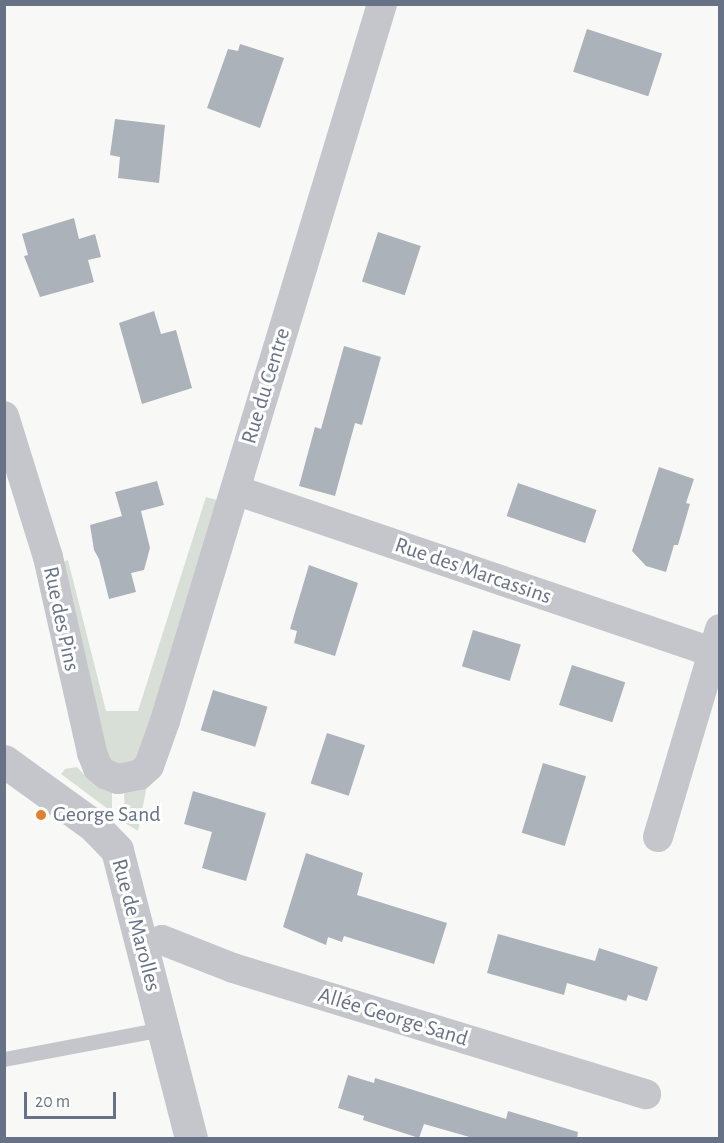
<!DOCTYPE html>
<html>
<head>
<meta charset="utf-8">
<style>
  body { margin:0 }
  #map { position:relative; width:724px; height:1143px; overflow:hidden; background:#f8f8f6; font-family:"Alegreya Sans",sans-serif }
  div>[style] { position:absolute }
  .green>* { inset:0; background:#d8dfd7 }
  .building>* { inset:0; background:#acb2ba; transform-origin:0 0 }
  .service>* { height:15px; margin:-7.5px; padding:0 7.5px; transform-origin:7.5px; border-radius:7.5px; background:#c4c6cb }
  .minor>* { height:30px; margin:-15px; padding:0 15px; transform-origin:15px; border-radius:15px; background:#c4c6cb }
  .tertiary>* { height:33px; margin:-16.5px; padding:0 16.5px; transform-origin:16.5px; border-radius:16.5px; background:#c4c6cb }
  .dots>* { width:16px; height:16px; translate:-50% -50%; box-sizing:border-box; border:3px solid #fff; border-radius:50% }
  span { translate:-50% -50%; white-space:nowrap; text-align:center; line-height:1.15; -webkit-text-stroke:6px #fff; paint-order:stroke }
  .street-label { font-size:22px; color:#687286 }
  .poi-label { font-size:22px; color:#687286 }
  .left { translate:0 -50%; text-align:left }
  .frame { position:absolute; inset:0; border:6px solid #687286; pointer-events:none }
  .scale { position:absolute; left:24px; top:1092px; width:92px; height:27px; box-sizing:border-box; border:3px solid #687286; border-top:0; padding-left:8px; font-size:18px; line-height:21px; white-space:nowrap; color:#687286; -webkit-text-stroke:4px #fff; paint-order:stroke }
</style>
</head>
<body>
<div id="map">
  <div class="green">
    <i style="clip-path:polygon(206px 497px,217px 500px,144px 758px,116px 766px,105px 758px,59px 564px,68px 560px,106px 711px,138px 711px)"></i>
    <i style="clip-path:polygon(77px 767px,95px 786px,112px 792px,112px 812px,61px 774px,65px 769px)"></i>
    <i style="clip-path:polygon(147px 785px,138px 831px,125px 823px,124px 790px)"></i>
  </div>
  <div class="building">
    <i style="left:587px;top:29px;width:79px;height:45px;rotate:18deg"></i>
    <i style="clip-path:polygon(240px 44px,284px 58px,260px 128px,207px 108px,228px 49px,238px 51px)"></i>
    <i style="clip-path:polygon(115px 119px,165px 125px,159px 183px,118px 178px,120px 157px,110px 155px)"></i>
    <i style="clip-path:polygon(74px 218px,79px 239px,95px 234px,101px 257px,88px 260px,94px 282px,40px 297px,24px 256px,28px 255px,22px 234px)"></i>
    <i style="left:378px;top:232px;width:45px;height:52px;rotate:18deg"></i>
    <i style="clip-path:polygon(154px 311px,161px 334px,176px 330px,192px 388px,142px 404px,119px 323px)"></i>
    <i style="clip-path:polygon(344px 346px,381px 357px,362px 425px,355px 423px,335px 496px,299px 486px,315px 427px,321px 429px)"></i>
    <i style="clip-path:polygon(659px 467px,694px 479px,686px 503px,690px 504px,678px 545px,674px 545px,666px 572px,646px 566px,632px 551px)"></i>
    <i style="clip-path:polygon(157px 481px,164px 505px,141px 511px,150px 548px,144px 570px,131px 573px,136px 592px,109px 599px,99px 559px,94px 550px,90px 525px,122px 516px,115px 492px)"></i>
    <i style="left:518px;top:483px;width:83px;height:35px;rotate:19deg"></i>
    <i style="clip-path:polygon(309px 565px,358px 583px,335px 656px,294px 643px,297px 631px,290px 629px)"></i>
    <i style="left:473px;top:630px;width:50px;height:38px;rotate:17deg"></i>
    <i style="left:572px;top:665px;width:56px;height:42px;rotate:18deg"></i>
    <i style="left:213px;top:690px;width:57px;height:42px;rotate:17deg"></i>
    <i style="left:327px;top:733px;width:40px;height:53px;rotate:18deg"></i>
    <i style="left:543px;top:763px;width:45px;height:73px;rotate:17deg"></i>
    <i style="clip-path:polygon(193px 791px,266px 813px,246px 881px,202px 868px,212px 832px,184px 824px)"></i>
    <i style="clip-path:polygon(306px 853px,363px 873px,357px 895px,447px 923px,434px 964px,344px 936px,342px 942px,328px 937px,326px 945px,283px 927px)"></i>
    <i style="clip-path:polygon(498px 934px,595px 961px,599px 948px,658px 967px,647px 1001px,628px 995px,626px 1001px,567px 983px,564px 995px,487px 973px)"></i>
    <i style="clip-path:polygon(348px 1075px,374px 1083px,375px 1078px,506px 1119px,508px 1111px,578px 1132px,577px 1138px,473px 1138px,424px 1124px,419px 1138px,363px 1120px,364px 1116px,338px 1108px)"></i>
  </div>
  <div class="service">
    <i style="left:4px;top:1059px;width:162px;rotate:-10.7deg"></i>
  </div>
  <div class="minor">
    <i style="left:4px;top:416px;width:148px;rotate:72.7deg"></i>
    <i style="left:48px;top:557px;width:201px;rotate:77.3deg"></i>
    <i style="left:92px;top:753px;width:16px;rotate:68deg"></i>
    <i style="left:98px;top:768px;width:9px;rotate:41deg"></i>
    <i style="left:105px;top:774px;width:14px;rotate:21deg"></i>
    <i style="left:118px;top:779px;width:21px;rotate:-11deg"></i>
    <i style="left:139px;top:775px;width:13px;rotate:-42deg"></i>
    <i style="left:149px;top:766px;width:48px;rotate:-70.4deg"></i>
    <i style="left:165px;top:721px;width:749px;rotate:-73.16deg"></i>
    <i style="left:235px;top:490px;width:504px;rotate:18.76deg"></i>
    <i style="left:658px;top:837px;width:217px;rotate:-73.4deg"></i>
    <i style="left:142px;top:947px;width:21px;rotate:-19deg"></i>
    <i style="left:162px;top:940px;width:76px;rotate:21.5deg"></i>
    <i style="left:233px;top:968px;width:432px;rotate:17deg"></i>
  </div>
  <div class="tertiary">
    <i style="left:4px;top:761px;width:111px;rotate:35.8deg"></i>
    <i style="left:94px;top:826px;width:33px;rotate:46deg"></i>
    <i style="left:117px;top:850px;width:297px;rotate:75.6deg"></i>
  </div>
  <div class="dots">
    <i style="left:41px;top:815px;background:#e1802d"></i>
  </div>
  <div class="street-label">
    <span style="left:266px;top:386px;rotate:-73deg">Rue du Centre</span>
    <span style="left:473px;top:571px;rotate:19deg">Rue des Marcassins</span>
    <span style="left:61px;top:619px;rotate:78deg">Rue des Pins</span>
    <span style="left:136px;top:925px;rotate:75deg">Rue de Marolles</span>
    <span style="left:393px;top:1017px;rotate:17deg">Allée George Sand</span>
  </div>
  <div class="poi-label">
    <span class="left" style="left:53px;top:815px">George Sand</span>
  </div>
  <div class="frame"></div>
  <div class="scale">20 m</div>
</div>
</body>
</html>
